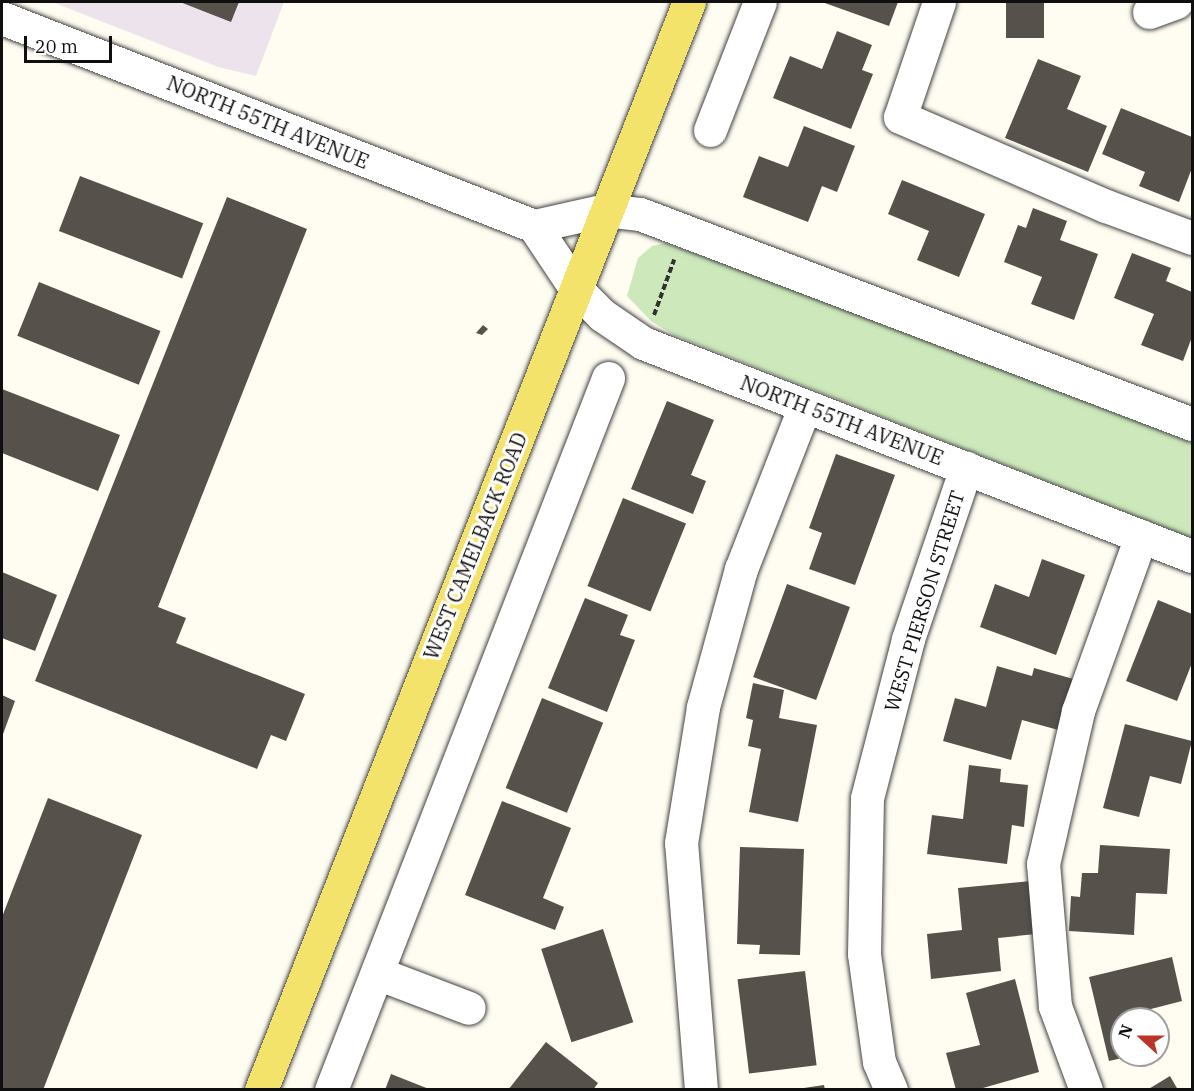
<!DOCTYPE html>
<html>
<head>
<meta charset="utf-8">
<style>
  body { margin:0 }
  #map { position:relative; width:1194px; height:1091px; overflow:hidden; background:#fffdf1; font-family:"IBM Plex Serif",serif }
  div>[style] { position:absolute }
  .industrial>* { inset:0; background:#ede3ed }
  .green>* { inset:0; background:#cde8bb }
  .building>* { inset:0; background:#57514b; transform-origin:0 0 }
  .path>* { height:4px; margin-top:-2px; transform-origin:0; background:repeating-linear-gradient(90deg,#313131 0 6px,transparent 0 9px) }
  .roads { filter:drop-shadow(0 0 2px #424242) drop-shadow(0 0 2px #424242) }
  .minor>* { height:33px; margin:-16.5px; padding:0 16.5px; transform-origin:16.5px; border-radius:16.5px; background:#fff }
  .major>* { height:33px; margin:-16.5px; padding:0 16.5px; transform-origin:16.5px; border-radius:16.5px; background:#f4e36b }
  span { translate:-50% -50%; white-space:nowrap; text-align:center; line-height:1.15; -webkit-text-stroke:6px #fff; paint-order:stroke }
  .street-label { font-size:20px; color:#0f0f0f }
  .frame { position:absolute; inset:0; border:3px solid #0f0f0f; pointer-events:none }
  .north { position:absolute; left:1110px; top:1007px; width:60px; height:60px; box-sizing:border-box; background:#fff; border:2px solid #9f9f9f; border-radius:50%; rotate:291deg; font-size:16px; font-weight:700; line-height:24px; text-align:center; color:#0f0f0f }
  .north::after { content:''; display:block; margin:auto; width:21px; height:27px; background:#bb342a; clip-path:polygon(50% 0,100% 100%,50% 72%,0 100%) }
  .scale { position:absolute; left:24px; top:36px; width:88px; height:27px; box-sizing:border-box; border:3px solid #0f0f0f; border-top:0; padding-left:8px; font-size:18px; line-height:21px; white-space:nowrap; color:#0f0f0f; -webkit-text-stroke:4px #fff; paint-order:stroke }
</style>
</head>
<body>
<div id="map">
  <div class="industrial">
    <i style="clip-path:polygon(52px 2px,284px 2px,256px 76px,218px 67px)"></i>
  </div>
  <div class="green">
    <i style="clip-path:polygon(666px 243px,833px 303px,1192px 443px,1192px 538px,674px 335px,651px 321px,627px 296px,638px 258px,652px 246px)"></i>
  </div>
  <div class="building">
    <i style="clip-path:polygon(180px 2px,239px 2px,231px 22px)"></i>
    <i style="clip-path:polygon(822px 2px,898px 2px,889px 26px)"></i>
    <i style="left:1006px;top:2px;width:38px;height:36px"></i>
    <i style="clip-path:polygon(837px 31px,872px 45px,862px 70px,873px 74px,851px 129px,773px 98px,790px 56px,822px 69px)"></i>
    <i style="clip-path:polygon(1038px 59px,1081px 76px,1067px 109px,1107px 126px,1088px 172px,1005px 138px)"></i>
    <i style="clip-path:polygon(1121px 108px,1192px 137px,1192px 168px,1179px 202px,1139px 186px,1145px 172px,1102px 154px)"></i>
    <i style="clip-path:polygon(804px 126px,855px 146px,837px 192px,822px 186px,808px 222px,743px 197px,759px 156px,788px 167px)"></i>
    <i style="left:80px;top:176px;width:132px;height:59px;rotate:21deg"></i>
    <i style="clip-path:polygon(902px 180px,985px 214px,959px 277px,917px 260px,929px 231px,888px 214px)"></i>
    <i style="clip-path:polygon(227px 197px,307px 229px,158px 607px,186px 618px,176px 643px,305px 694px,286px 741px,271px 735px,257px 769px,35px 681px)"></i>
    <i style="clip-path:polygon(1033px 208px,1067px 221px,1060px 240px,1098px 254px,1074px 320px,1031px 304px,1042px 277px,1004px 262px,1018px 225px,1026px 228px)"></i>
    <i style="clip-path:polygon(1132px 253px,1171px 268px,1166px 281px,1192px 292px,1192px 337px,1183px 361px,1141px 345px,1154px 314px,1114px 298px)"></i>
    <i style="left:39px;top:282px;width:131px;height:58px;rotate:22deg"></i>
    <i style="clip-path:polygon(483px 325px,488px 329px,482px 335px,476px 333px)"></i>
    <i style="clip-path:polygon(2px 389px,120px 435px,98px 491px,2px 453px)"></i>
    <i style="clip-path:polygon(667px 401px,714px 420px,691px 475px,706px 481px,693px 514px,631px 489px)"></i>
    <i style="clip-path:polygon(836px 454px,895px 475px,855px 585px,809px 569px,822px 533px,809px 528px)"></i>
    <i style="left:623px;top:498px;width:68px;height:95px;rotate:22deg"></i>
    <i style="clip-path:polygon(1042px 559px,1085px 575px,1056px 655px,980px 627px,995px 584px,1029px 597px)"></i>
    <i style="clip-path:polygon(2px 572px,57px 595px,35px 651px,2px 638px)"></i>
    <i style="left:787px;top:584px;width:67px;height:99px;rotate:20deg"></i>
    <i style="clip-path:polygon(585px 598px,628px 615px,620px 635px,635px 640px,607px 712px,548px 688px)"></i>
    <i style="clip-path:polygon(1158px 600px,1192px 614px,1192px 663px,1177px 701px,1126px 681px)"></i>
    <i style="clip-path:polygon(997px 666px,1032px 676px,1034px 668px,1077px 680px,1062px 731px,1022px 720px,1011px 760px,943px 741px,955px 698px,986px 707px)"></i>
    <i style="clip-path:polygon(753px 683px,784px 690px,779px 718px,817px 725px,798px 822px,749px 812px,761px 749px,748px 746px,753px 720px,746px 718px)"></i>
    <i style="clip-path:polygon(2px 695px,15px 701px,2px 737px)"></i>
    <i style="left:542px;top:698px;width:66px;height:97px;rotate:22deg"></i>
    <i style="clip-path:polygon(1125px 724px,1192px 741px,1181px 784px,1150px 776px,1139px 817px,1103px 808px)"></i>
    <i style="clip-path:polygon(969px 765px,1001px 769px,1000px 782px,1028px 785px,1024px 827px,1012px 825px,1007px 864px,927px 854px,932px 815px,963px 819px)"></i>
    <i style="clip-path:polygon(48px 798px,142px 835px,43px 1090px,2px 1090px,2px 917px)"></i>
    <i style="clip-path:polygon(502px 801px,571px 828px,543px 898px,564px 907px,555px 930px,465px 895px)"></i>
    <i style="clip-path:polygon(1100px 845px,1170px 849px,1167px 894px,1136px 893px,1134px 935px,1069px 931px,1071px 896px,1080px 897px,1082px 873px,1098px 873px)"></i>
    <i style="clip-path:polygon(740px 847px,804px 849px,800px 955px,759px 954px,760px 945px,737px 944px)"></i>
    <i style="clip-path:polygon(1031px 881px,1036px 934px,998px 938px,1001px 971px,931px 979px,927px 934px,962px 930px,958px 888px)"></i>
    <i style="left:603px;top:929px;width:98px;height:65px;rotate:72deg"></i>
    <i style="clip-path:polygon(1172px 957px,1182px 1001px,1151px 1009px,1153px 1019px,1122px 1019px,1122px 1055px,1131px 1056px,1109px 1061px,1089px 977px)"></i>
    <i style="left:805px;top:971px;width:95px;height:68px;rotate:83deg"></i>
    <i style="clip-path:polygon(1015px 979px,1039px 1072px,976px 1090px,956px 1090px,946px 1053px,980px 1045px,966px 993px)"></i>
    <i style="clip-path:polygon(546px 1042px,598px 1083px,593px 1090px,508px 1090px)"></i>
    <i style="clip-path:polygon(391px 1074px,429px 1089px,429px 1090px,385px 1090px)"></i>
    <i style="clip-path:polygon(1170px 1076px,1178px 1090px,1147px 1090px)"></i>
    <i style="clip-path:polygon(824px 1085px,825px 1090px,804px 1090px,804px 1088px)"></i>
  </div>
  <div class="path">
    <i style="left:654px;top:315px;width:59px;rotate:-70deg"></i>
  </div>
  <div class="roads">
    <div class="minor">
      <i style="left:939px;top:2px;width:121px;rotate:108.7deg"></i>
      <i style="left:900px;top:117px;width:224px;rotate:23.4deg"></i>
      <i style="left:1106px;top:206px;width:92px;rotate:20.4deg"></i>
      <i style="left:1149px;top:12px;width:29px;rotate:-20deg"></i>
      <i style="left:2px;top:18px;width:571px;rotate:21.35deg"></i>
      <i style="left:534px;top:226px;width:74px;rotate:-12.5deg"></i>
      <i style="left:606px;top:210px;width:34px;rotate:7deg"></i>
      <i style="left:640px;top:214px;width:591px;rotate:20.83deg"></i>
      <i style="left:710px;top:130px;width:137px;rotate:-68.7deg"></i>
      <i style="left:534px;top:226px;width:76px;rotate:56.3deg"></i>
      <i style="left:576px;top:289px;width:37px;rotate:45deg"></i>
      <i style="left:602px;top:315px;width:50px;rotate:34.3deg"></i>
      <i style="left:643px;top:343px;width:589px;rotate:21.21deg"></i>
      <i style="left:377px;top:973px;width:98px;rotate:20.8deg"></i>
      <i style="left:331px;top:1090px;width:764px;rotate:-68.74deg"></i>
      <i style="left:701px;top:1090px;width:248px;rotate:-94.6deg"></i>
      <i style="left:681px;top:843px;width:138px;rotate:-80.8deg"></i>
      <i style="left:703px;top:707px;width:143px;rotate:-74.6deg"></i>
      <i style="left:741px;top:569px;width:175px;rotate:-68.6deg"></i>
      <i style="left:891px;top:1090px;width:30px;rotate:-113deg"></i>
      <i style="left:879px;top:1062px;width:109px;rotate:-97.9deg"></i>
      <i style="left:864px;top:954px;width:156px;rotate:-88.9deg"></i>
      <i style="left:867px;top:798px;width:164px;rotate:-75.5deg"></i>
      <i style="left:908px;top:639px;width:181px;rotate:-71.3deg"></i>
      <i style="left:1086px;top:1090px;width:90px;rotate:-110.3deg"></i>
      <i style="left:1055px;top:1006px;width:143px;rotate:-94.8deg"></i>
      <i style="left:1043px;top:864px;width:157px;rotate:-77.1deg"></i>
      <i style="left:1078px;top:711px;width:186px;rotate:-70.2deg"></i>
    </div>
    <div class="major">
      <i style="left:261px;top:1090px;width:1169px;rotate:-68.53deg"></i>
    </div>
  </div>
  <div class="street-label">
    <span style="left:268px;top:122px;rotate:22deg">NORTH 55TH AVENUE</span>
    <span style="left:842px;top:420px;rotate:21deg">NORTH 55TH AVENUE</span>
    <span style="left:475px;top:546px;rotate:-68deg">WEST CAMELBACK ROAD</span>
    <span style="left:924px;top:601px;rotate:-73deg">WEST PIERSON STREET</span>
  </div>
  <div class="frame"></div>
  <div class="north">N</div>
  <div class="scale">20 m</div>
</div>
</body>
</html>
